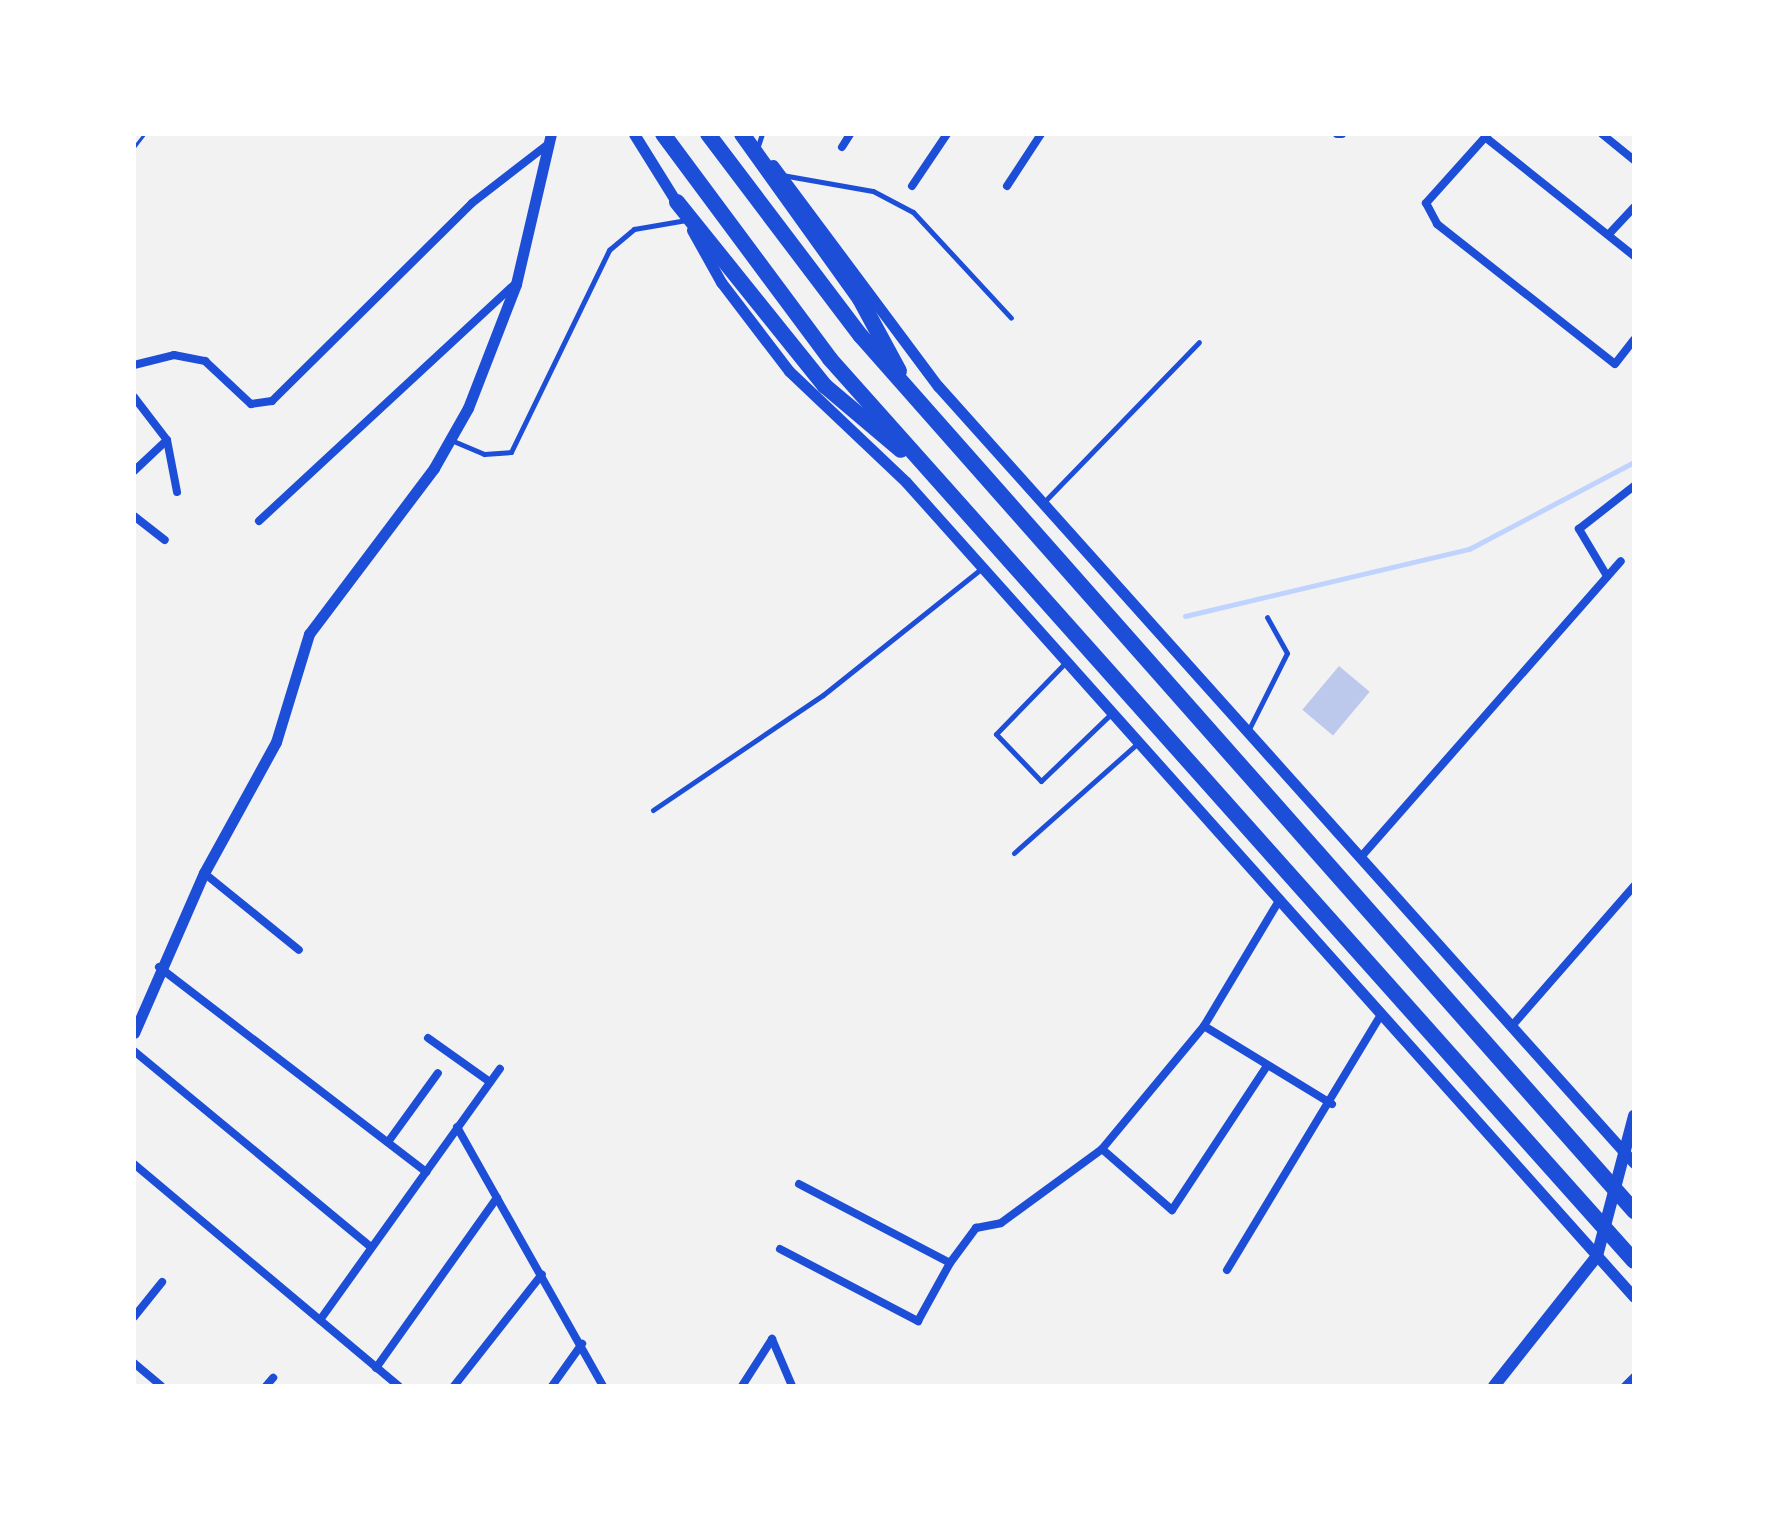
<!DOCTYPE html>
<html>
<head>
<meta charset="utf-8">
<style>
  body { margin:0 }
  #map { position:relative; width:1768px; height:1520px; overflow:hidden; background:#f2f2f2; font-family:Jost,sans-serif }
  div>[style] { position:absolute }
  .stream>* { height:5px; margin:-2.5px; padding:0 2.5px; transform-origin:2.5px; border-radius:2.5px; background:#bfd3fe }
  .building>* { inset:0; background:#bdc9ec; transform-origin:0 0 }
  .path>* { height:3px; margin:-1.5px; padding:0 1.5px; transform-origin:1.5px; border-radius:1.5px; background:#1d4ed8 }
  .service>* { height:5px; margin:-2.5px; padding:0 2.5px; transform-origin:2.5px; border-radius:2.5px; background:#1d4ed8 }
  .minor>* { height:8px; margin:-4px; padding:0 4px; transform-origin:4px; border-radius:4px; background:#1d4ed8 }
  .tertiary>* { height:11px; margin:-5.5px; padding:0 5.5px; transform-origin:5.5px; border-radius:5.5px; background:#1d4ed8 }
  .secondary>* { height:12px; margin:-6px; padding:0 6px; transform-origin:6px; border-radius:6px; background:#1d4ed8 }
  .motorway>* { height:16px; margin:-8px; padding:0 8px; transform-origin:8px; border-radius:8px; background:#1d4ed8 }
  span { translate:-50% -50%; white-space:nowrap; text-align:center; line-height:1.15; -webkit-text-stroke:7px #fff; paint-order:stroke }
  .frame { position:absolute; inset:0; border:136px solid #fff; pointer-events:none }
</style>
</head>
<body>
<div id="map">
  <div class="stream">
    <i style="left:1185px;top:616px;width:292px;rotate:-13.3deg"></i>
    <i style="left:1469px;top:549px;width:187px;rotate:-27.8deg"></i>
  </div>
  <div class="building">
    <i style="left:1339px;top:666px;width:40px;height:57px;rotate:40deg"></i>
  </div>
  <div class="path">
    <i style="left:134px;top:147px;width:16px;rotate:-52deg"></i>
  </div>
  <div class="service">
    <i style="left:758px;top:146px;width:13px;rotate:-72deg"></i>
    <i style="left:782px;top:175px;width:92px;rotate:10deg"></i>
    <i style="left:873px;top:191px;width:45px;rotate:27.7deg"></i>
    <i style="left:913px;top:212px;width:144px;rotate:47.2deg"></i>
    <i style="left:451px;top:440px;width:36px;rotate:23deg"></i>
    <i style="left:484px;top:454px;width:27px;rotate:-4deg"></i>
    <i style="left:511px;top:452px;width:225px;rotate:-64.1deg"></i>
    <i style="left:609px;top:250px;width:33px;rotate:-40deg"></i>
    <i style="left:634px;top:229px;width:53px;rotate:-9.8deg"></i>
    <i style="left:1043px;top:503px;width:224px;rotate:-45.9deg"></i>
    <i style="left:1065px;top:663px;width:99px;rotate:134.2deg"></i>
    <i style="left:996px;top:734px;width:65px;rotate:46.2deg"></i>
    <i style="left:1041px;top:781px;width:98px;rotate:-43.8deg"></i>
    <i style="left:1248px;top:731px;width:87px;rotate:-63.4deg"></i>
    <i style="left:1287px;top:653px;width:41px;rotate:-119.1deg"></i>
    <i style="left:653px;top:810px;width:205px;rotate:-34.1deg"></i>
    <i style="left:823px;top:695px;width:202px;rotate:-38.6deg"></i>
    <i style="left:1014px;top:853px;width:167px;rotate:-41.6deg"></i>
  </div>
  <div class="minor">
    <i style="left:1337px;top:134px;width:5px"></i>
    <i style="left:1488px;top:134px;width:93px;rotate:131.9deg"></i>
    <i style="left:1426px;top:203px;width:24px;rotate:62deg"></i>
    <i style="left:1437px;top:224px;width:226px;rotate:38.2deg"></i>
    <i style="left:1615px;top:364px;width:31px;rotate:-52deg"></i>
    <i style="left:1602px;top:134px;width:41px;rotate:39.1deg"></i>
    <i style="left:1485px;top:137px;width:191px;rotate:38.6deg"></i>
    <i style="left:842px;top:147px;width:15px;rotate:-58deg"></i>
    <i style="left:912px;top:186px;width:63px;rotate:-56.1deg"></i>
    <i style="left:1007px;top:186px;width:62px;rotate:-56.8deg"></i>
    <i style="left:1609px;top:234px;width:37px;rotate:-47deg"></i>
    <i style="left:134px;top:365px;width:41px;rotate:-14deg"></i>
    <i style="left:174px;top:355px;width:32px;rotate:11deg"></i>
    <i style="left:205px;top:361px;width:63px;rotate:43.1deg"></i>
    <i style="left:251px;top:404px;width:21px;rotate:-8deg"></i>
    <i style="left:272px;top:401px;width:281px;rotate:-44.7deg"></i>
    <i style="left:472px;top:203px;width:95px;rotate:-37.7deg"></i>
    <i style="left:134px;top:397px;width:54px;rotate:52.5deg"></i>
    <i style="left:167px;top:440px;width:53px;rotate:79.1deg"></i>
    <i style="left:134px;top:471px;width:45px;rotate:-43.2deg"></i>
    <i style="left:134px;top:516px;width:39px;rotate:38deg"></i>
    <i style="left:259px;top:521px;width:349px;rotate:-42.8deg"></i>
    <i style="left:1607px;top:576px;width:55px;rotate:-120.8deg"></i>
    <i style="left:1579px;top:529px;width:70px;rotate:-38deg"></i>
    <i style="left:1360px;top:858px;width:395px;rotate:-48.7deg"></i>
    <i style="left:204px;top:873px;width:122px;rotate:39deg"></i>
    <i style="left:159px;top:967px;width:337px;rotate:37.5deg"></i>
    <i style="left:1204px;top:1026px;width:150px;rotate:31.4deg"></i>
    <i style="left:1511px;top:1027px;width:187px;rotate:-48.9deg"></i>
    <i style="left:428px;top:1038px;width:76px;rotate:35.4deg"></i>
    <i style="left:134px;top:1051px;width:308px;rotate:39.6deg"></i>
    <i style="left:457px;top:1127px;width:297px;rotate:60.6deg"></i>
    <i style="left:388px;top:1142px;width:85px;rotate:-54.1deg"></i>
    <i style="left:1102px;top:1149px;width:93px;rotate:41.1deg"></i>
    <i style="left:1172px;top:1210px;width:173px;rotate:-56.6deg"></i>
    <i style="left:134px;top:1164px;width:346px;rotate:40deg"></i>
    <i style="left:799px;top:1184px;width:170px;rotate:27.6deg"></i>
    <i style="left:950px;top:1263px;width:44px;rotate:-53.4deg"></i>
    <i style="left:976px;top:1228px;width:25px;rotate:-11deg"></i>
    <i style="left:1001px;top:1223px;width:125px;rotate:-36.2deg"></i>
    <i style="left:1102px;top:1149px;width:160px;rotate:-50.3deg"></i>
    <i style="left:1204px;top:1026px;width:148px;rotate:-59.1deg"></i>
    <i style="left:780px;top:1249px;width:156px;rotate:27.6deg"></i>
    <i style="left:918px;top:1321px;width:66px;rotate:-61.1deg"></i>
    <i style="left:1227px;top:1270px;width:300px;rotate:-58.9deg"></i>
    <i style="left:134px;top:1317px;width:45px;rotate:-51.3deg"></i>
    <i style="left:320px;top:1320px;width:309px;rotate:-54.4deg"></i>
    <i style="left:134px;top:1363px;width:35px;rotate:40deg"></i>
    <i style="left:376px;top:1368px;width:209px;rotate:-54.6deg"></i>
    <i style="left:266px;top:1386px;width:11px;rotate:-49deg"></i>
    <i style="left:454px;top:1386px;width:142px;rotate:-51.8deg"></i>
    <i style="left:552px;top:1386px;width:52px;rotate:-54.5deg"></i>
    <i style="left:742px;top:1386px;width:56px;rotate:-57.4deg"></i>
    <i style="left:772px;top:1339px;width:51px;rotate:66.9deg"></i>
    <i style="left:1625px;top:1386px;width:13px;rotate:-45deg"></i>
  </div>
  <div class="tertiary">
    <i style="left:634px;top:134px;width:87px;rotate:58.1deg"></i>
    <i style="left:773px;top:165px;width:276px;rotate:53.3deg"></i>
    <i style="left:938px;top:386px;width:1043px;rotate:48.15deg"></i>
    <i style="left:692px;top:230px;width:60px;rotate:60.9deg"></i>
    <i style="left:721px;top:282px;width:112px;rotate:52.6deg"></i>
    <i style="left:789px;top:371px;width:161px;rotate:43.5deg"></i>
    <i style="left:906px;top:482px;width:1093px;rotate:48.23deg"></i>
    <i style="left:134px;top:1033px;width:175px;rotate:-66.4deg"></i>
    <i style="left:204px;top:873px;width:149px;rotate:-61.2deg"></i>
    <i style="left:276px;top:742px;width:113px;rotate:-73deg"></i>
    <i style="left:309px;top:634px;width:208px;rotate:-53deg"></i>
    <i style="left:434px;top:468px;width:69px;rotate:-60.5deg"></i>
    <i style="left:468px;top:408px;width:133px;rotate:-68.8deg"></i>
    <i style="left:516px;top:284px;width:154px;rotate:-76.9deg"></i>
  </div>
  <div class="secondary">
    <i style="left:1494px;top:1386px;width:166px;rotate:-51.6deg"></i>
    <i style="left:1597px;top:1256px;width:145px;rotate:-75.2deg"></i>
  </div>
  <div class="motorway">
    <i style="left:663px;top:134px;width:280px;rotate:53.4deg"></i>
    <i style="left:830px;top:359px;width:1208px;rotate:48.29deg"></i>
    <i style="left:708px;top:134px;width:253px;rotate:52.9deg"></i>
    <i style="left:861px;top:336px;width:1168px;rotate:48.54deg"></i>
    <i style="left:742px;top:134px;width:203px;rotate:54.4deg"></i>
    <i style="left:860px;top:299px;width:82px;rotate:61.6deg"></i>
    <i style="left:677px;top:202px;width:236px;rotate:51.2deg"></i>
    <i style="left:825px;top:386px;width:99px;rotate:40.1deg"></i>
  </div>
  <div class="frame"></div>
</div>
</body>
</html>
